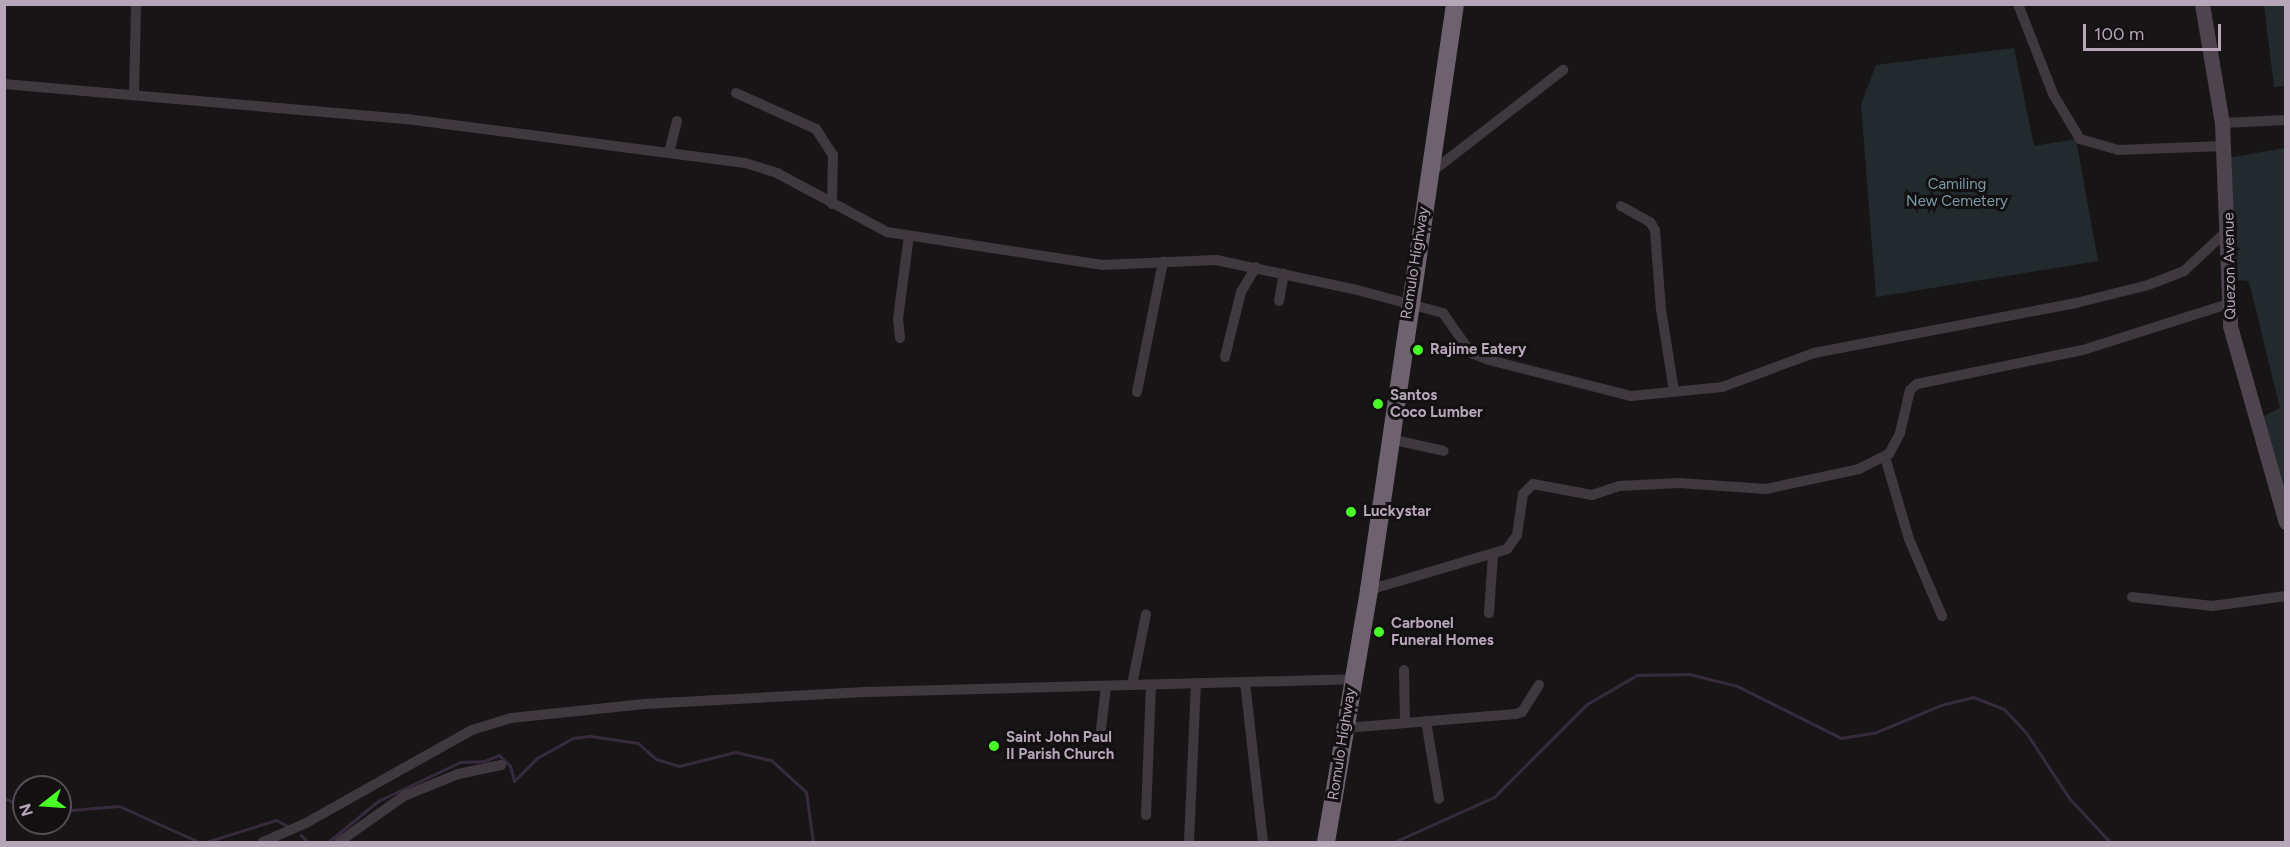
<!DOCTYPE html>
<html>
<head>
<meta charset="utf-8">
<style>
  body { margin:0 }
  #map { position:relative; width:2290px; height:847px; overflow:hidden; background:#181517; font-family:Figtree,sans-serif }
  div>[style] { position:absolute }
  .green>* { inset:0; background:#232a2d }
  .stream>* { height:3px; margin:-1.5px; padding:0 1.5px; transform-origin:1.5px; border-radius:1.5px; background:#362a3d }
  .street>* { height:10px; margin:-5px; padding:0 5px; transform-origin:5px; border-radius:5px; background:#3f383f }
  .secondary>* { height:15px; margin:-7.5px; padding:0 7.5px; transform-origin:7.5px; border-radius:7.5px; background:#4d444d }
  .highway>* { height:18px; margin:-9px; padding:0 9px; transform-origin:9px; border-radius:9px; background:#6d626e }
  .dots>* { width:16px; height:16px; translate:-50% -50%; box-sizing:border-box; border:3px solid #131012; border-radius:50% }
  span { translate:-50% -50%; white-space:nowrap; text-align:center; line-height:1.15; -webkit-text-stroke:6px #131012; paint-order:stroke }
  .park-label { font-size:15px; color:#7b9ca6 }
  .street-label { font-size:15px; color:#b7a6b9 }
  .poi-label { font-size:15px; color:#b7a6b9; font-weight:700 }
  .left { translate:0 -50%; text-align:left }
  .frame { position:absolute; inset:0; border:6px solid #b7a6b9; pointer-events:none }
  .north { position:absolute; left:12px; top:775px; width:60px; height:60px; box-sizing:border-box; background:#131012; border:2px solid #554c55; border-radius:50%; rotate:253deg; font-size:16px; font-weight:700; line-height:24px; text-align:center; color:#b7a6b9 }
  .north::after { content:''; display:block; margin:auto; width:21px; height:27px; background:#48ff26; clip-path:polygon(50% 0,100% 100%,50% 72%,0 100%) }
  .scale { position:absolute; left:2083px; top:24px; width:138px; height:27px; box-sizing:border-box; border:3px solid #b7a6b9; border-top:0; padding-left:8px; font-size:18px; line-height:21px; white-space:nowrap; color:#b7a6b9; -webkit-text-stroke:4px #131012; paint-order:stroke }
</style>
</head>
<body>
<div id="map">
  <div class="green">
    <i style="clip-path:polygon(2286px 5px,2285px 86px,2274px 87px,2264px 6px)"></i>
    <i style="clip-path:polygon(2014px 48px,2034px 146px,2076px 139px,2098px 261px,1876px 297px,1861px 104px,1876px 65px)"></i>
    <i style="clip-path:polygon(2285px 148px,2285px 496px,2262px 417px,2280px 408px,2250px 286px,2248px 281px,2238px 280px,2228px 158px)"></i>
  </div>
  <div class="stream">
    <i style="left:4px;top:798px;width:22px;rotate:24deg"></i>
    <i style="left:60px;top:811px;width:59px;rotate:-4.8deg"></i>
    <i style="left:119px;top:806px;width:88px;rotate:24.2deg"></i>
    <i style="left:301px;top:835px;width:10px;rotate:45deg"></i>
    <i style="left:206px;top:842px;width:73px;rotate:-17.4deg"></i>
    <i style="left:276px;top:820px;width:15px;rotate:28deg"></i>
    <i style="left:328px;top:842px;width:65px;rotate:-39.4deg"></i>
    <i style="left:378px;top:801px;width:91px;rotate:-25.4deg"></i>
    <i style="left:460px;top:762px;width:24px;rotate:-2deg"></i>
    <i style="left:484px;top:761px;width:16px;rotate:-22deg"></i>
    <i style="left:499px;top:755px;width:16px;rotate:45deg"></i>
    <i style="left:510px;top:766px;width:16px;rotate:75deg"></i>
    <i style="left:514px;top:781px;width:33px;rotate:-45deg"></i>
    <i style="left:537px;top:758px;width:41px;rotate:-29.1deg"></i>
    <i style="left:573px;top:738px;width:17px;rotate:-7deg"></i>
    <i style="left:590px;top:736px;width:49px;rotate:8.3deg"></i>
    <i style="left:638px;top:743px;width:24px;rotate:42deg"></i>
    <i style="left:656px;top:759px;width:24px;rotate:17deg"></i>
    <i style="left:679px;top:766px;width:58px;rotate:-14deg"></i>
    <i style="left:735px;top:752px;width:37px;rotate:13deg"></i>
    <i style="left:771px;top:760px;width:47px;rotate:42.4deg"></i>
    <i style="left:806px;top:792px;width:50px;rotate:82deg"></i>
    <i style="left:1394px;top:842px;width:110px;rotate:-24.2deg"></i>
    <i style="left:1494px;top:797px;width:132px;rotate:-45deg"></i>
    <i style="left:1587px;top:704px;width:58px;rotate:-30.1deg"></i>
    <i style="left:1637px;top:675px;width:52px;rotate:-1.1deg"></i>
    <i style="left:1689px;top:674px;width:49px;rotate:14deg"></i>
    <i style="left:1737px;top:686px;width:116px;rotate:26.6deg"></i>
    <i style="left:1841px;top:738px;width:33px;rotate:-9deg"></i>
    <i style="left:1874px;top:733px;width:73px;rotate:-22.7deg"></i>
    <i style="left:1941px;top:705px;width:33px;rotate:-14deg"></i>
    <i style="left:1973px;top:697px;width:33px;rotate:21deg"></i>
    <i style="left:2004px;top:709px;width:34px;rotate:47deg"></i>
    <i style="left:2027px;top:734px;width:77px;rotate:56.7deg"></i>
    <i style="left:2069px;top:798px;width:60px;rotate:47deg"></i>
  </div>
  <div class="street">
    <i style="left:2018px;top:4px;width:97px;rotate:68.7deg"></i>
    <i style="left:2053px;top:94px;width:52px;rotate:59deg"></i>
    <i style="left:2080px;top:139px;width:40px;rotate:16deg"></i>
    <i style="left:2118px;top:150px;width:106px;rotate:-2.2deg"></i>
    <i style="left:4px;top:84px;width:405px;rotate:5deg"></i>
    <i style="left:407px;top:119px;width:341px;rotate:7.4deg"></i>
    <i style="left:745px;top:163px;width:34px;rotate:17deg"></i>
    <i style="left:777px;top:173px;width:125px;rotate:28.2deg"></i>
    <i style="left:887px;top:232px;width:218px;rotate:8.7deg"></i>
    <i style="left:1102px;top:265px;width:114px;rotate:-2.5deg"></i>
    <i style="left:1216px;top:260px;width:144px;rotate:12deg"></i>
    <i style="left:1357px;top:290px;width:89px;rotate:15deg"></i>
    <i style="left:1443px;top:313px;width:49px;rotate:55deg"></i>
    <i style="left:1471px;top:353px;width:19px;rotate:21deg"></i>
    <i style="left:1489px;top:360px;width:146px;rotate:14.2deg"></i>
    <i style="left:1631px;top:396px;width:91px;rotate:-5.6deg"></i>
    <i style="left:1722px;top:387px;width:98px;rotate:-20.3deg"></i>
    <i style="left:1814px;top:353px;width:267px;rotate:-10.8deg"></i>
    <i style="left:2076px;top:303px;width:74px;rotate:-14deg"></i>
    <i style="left:2148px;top:285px;width:39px;rotate:-21deg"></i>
    <i style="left:2184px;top:271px;width:60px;rotate:-43deg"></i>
    <i style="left:736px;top:93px;width:88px;rotate:24.2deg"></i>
    <i style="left:816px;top:129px;width:31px;rotate:57deg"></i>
    <i style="left:833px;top:155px;width:49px;rotate:91.2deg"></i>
    <i style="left:134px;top:95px;width:91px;rotate:-88.7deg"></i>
    <i style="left:2222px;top:123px;width:64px;rotate:-2.7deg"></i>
    <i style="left:669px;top:153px;width:33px;rotate:-76deg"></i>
    <i style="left:1429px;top:174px;width:170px;rotate:-37.8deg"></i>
    <i style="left:1621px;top:206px;width:33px;rotate:29deg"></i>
    <i style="left:1650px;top:222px;width:9px;rotate:58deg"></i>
    <i style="left:1655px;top:230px;width:79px;rotate:85.7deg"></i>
    <i style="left:1661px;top:309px;width:83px;rotate:81deg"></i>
    <i style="left:1279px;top:301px;width:28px;rotate:-80deg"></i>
    <i style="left:900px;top:338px;width:19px;rotate:-96deg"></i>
    <i style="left:898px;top:319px;width:84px;rotate:-82.5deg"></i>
    <i style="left:1225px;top:357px;width:67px;rotate:-76.2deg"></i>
    <i style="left:1241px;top:292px;width:29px;rotate:-59deg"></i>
    <i style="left:1137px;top:392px;width:133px;rotate:-78.7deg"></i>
    <i style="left:1390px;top:439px;width:55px;rotate:12.5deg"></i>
    <i style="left:1885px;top:457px;width:85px;rotate:73.7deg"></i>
    <i style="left:1909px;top:539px;width:84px;rotate:66.8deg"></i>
    <i style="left:1369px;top:590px;width:144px;rotate:-16.5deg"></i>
    <i style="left:1507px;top:549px;width:17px;rotate:-54deg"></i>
    <i style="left:1517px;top:535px;width:41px;rotate:-81.7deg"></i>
    <i style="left:1523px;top:494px;width:14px;rotate:-45deg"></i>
    <i style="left:1533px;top:484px;width:60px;rotate:10.6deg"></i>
    <i style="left:1592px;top:495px;width:28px;rotate:-18deg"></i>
    <i style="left:1619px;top:486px;width:60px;rotate:-2.9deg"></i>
    <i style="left:1679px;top:483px;width:87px;rotate:3.9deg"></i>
    <i style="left:1766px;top:489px;width:95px;rotate:-12.1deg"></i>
    <i style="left:1859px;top:469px;width:34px;rotate:-27deg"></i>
    <i style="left:1889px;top:454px;width:24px;rotate:-62deg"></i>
    <i style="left:1900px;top:433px;width:44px;rotate:-76.9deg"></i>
    <i style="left:1910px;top:390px;width:9px;rotate:-41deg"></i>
    <i style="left:1917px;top:384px;width:169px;rotate:-11.6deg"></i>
    <i style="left:2083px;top:350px;width:152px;rotate:-17.6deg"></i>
    <i style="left:2132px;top:597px;width:81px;rotate:6.4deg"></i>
    <i style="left:2212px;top:606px;width:75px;rotate:-7.7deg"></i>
    <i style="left:1489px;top:613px;width:58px;rotate:-86.1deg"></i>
    <i style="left:1404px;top:670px;width:52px;rotate:88.9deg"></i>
    <i style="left:1245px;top:682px;width:161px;rotate:83.6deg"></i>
    <i style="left:1132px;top:685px;width:72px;rotate:-78.8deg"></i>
    <i style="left:1426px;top:721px;width:79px;rotate:80.5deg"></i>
    <i style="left:1345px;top:728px;width:171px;rotate:-4.7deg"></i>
    <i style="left:1515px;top:714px;width:7px;rotate:-16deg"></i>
    <i style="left:1522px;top:712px;width:32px;rotate:-58deg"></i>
    <i style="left:1100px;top:738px;width:52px;rotate:-83.4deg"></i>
    <i style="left:1146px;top:815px;width:130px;rotate:-87.8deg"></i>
    <i style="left:263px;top:842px;width:47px;rotate:-23.8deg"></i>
    <i style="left:306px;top:823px;width:190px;rotate:-29.3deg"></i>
    <i style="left:472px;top:730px;width:41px;rotate:-17.1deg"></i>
    <i style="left:511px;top:718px;width:134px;rotate:-6deg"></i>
    <i style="left:644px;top:704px;width:221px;rotate:-3.1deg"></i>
    <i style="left:865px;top:692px;width:487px;rotate:-1.5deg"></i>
    <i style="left:339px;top:842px;width:80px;rotate:-35.3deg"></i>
    <i style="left:404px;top:796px;width:58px;rotate:-22.2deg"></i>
    <i style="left:458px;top:774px;width:44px;rotate:-11.8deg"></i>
    <i style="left:1189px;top:842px;width:159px;rotate:-87.5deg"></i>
  </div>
  <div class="secondary">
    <i style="left:2202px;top:4px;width:121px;rotate:80.5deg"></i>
    <i style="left:2222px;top:123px;width:203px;rotate:87.7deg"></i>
    <i style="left:2230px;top:326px;width:204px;rotate:74.1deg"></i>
  </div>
  <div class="highway">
    <i style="left:1326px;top:842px;width:256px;rotate:-80.3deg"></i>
    <i style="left:1369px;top:590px;width:592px;rotate:-81.65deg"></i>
  </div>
  <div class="dots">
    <i style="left:1418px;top:350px;background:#48ff26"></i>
    <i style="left:1378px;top:404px;background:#48ff26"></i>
    <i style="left:1351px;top:512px;background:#48ff26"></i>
    <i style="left:1379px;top:632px;background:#48ff26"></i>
    <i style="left:994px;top:746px;background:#48ff26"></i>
  </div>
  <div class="park-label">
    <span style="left:1957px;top:193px">Camiling<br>New Cemetery</span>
  </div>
  <div class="street-label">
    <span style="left:1415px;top:263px;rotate:-81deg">Romulo Highway</span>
    <span style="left:2230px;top:266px;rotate:-91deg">Quezon Avenue</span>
    <span style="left:1342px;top:744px;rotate:-81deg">Romulo Highway</span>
  </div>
  <div class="poi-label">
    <span class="left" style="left:1430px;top:350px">Rajime Eatery</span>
    <span class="left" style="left:1390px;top:404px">Santos<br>Coco Lumber</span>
    <span class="left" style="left:1363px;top:512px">Luckystar</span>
    <span class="left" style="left:1391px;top:632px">Carbonel<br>Funeral Homes</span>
    <span class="left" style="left:1006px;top:746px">Saint John Paul<br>II Parish Church</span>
  </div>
  <div class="frame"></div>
  <div class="north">N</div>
  <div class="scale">100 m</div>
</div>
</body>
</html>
